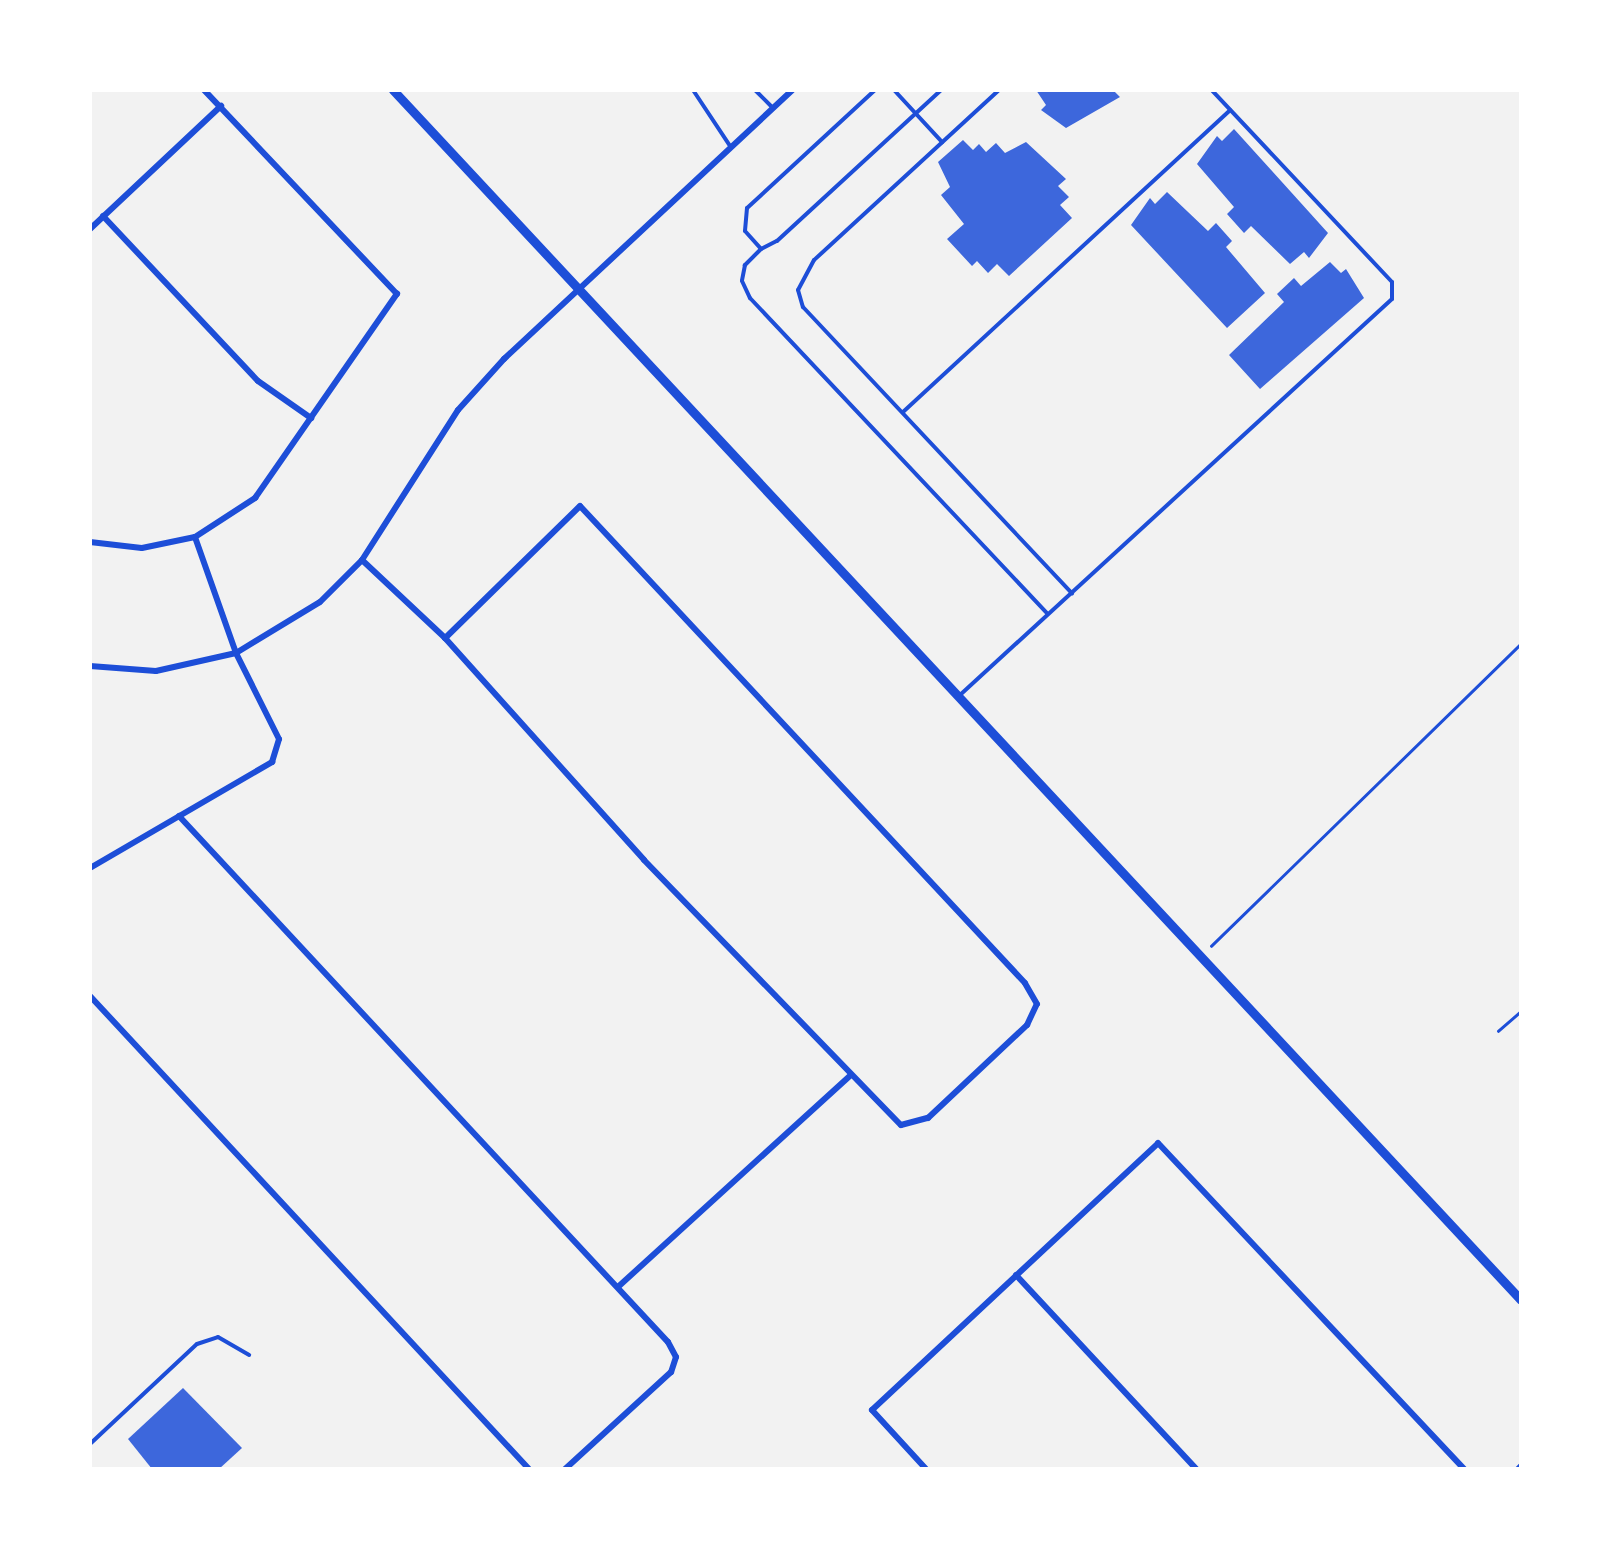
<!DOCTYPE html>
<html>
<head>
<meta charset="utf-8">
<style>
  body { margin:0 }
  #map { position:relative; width:1611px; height:1559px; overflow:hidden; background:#f2f2f2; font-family:"Roboto Condensed",sans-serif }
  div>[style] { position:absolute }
  .building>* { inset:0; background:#3d67dc }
  .path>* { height:2.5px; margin:-1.25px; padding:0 1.25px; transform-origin:1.25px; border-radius:1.25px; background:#1d4ed8 }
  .service>* { height:4px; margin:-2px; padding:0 2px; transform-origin:2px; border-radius:2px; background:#1d4ed8 }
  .minor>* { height:6px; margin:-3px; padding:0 3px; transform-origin:3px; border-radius:3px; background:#1d4ed8 }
  .tertiary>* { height:9px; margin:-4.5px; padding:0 4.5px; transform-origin:4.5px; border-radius:4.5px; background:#1d4ed8 }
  span { translate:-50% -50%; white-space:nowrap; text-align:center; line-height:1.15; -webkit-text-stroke:8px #fff; paint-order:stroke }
  .frame { position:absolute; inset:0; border:92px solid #fff; pointer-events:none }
</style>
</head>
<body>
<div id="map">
  <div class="building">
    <i style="clip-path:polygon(1036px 90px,1113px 90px,1120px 97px,1066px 128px,1041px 110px,1046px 105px)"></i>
    <i style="clip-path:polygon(1234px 129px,1328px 233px,1309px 258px,1304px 252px,1290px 264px,1251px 226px,1244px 233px,1227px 214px,1234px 207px,1197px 164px,1217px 136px,1222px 141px)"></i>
    <i style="clip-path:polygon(963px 140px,973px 150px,979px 144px,986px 152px,996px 143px,1005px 153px,1026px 142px,1066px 179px,1058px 186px,1069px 197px,1060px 205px,1072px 218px,1009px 276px,997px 264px,988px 273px,977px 261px,972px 266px,947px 239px,964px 224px,941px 195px,950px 187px,938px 162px)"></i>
    <i style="clip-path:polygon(1167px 192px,1208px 231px,1216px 223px,1232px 241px,1226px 247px,1265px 293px,1227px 328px,1131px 225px,1150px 198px,1155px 204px)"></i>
    <i style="clip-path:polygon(1330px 262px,1341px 273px,1346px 269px,1364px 298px,1260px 389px,1229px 355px,1284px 302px,1277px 294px,1294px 278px,1301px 286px)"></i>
    <i style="clip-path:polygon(183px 1388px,242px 1448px,219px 1469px,152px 1469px,128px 1439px)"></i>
  </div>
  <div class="path">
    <i style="left:1211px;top:946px;width:433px;rotate:-44.3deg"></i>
    <i style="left:1498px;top:1031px;width:30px;rotate:-41deg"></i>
  </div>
  <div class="service">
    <i style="left:693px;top:90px;width:67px;rotate:56.5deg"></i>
    <i style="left:755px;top:90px;width:24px;rotate:45deg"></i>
    <i style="left:875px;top:90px;width:174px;rotate:137.3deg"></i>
    <i style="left:747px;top:208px;width:23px;rotate:95deg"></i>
    <i style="left:745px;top:231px;width:24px;rotate:48deg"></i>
    <i style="left:761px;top:249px;width:23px;rotate:135deg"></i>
    <i style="left:745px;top:265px;width:16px;rotate:101deg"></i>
    <i style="left:742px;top:281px;width:19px;rotate:65deg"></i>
    <i style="left:750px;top:298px;width:434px;rotate:46.7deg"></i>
    <i style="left:894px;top:90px;width:71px;rotate:47.3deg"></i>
    <i style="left:999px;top:90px;width:251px;rotate:137.4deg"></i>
    <i style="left:814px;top:260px;width:34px;rotate:118deg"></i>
    <i style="left:798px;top:290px;width:18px;rotate:74deg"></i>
    <i style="left:803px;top:307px;width:393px;rotate:46.8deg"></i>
    <i style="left:761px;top:249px;width:18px;rotate:-27deg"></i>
    <i style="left:777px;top:241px;width:223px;rotate:-42.6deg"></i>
    <i style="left:903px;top:412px;width:445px;rotate:-42.7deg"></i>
    <i style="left:960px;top:695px;width:586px;rotate:-42.51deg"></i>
    <i style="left:1392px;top:299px;width:17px;rotate:-90deg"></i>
    <i style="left:1392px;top:282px;width:263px;rotate:-133.2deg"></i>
    <i style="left:90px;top:1444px;width:146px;rotate:-43.1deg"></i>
    <i style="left:197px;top:1344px;width:22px;rotate:-18deg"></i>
    <i style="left:218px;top:1337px;width:36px;rotate:30deg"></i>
  </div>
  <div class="minor">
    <i style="left:103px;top:216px;width:226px;rotate:46.8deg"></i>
    <i style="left:258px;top:381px;width:65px;rotate:34.9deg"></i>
    <i style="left:90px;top:229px;width:180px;rotate:-43.2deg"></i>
    <i style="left:90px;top:542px;width:52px;rotate:6.6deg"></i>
    <i style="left:142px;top:548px;width:54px;rotate:-11.7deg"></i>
    <i style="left:195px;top:537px;width:72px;rotate:-33deg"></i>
    <i style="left:255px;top:498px;width:249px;rotate:-55.2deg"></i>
    <i style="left:397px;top:294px;width:281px;rotate:-133.4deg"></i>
    <i style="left:362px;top:560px;width:114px;rotate:43.2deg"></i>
    <i style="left:445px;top:638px;width:298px;rotate:48.1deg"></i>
    <i style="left:644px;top:860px;width:369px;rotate:45.9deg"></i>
    <i style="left:901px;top:1125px;width:28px;rotate:-15deg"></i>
    <i style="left:928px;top:1118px;width:136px;rotate:-43.2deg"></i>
    <i style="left:1027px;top:1025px;width:23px;rotate:-65deg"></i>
    <i style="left:1037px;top:1004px;width:24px;rotate:-120deg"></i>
    <i style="left:1025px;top:983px;width:652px;rotate:-133.01deg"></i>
    <i style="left:580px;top:506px;width:189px;rotate:135.6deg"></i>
    <i style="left:90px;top:666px;width:66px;rotate:4.3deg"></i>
    <i style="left:156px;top:671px;width:82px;rotate:-12.7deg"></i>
    <i style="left:236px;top:653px;width:98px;rotate:-31.3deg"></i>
    <i style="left:320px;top:602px;width:59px;rotate:-45deg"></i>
    <i style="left:362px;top:560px;width:178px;rotate:-57.4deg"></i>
    <i style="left:458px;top:410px;width:69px;rotate:-48deg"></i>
    <i style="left:504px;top:359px;width:394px;rotate:-43deg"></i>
    <i style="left:179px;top:816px;width:718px;rotate:47.09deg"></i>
    <i style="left:668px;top:1342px;width:17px;rotate:62deg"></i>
    <i style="left:676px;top:1357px;width:16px;rotate:108deg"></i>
    <i style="left:671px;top:1372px;width:144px;rotate:137.5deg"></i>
    <i style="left:90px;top:868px;width:211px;rotate:-30.2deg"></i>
    <i style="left:272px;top:762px;width:24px;rotate:-73deg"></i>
    <i style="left:279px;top:739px;width:96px;rotate:-116.6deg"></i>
    <i style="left:236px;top:653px;width:123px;rotate:-109.5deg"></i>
    <i style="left:90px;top:996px;width:645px;rotate:47.14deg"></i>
    <i style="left:1016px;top:1275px;width:265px;rotate:47.1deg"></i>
    <i style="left:619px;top:1286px;width:312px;rotate:-42.3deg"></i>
    <i style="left:926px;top:1469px;width:80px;rotate:-132.5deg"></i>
    <i style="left:872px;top:1410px;width:391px;rotate:-43deg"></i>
    <i style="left:1158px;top:1143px;width:447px;rotate:46.8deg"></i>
    <i style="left:1518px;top:1469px;width:4px;rotate:-45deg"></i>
  </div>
  <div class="tertiary">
    <i style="left:393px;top:90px;width:1654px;rotate:47.01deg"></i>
  </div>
  <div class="frame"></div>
</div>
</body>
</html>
